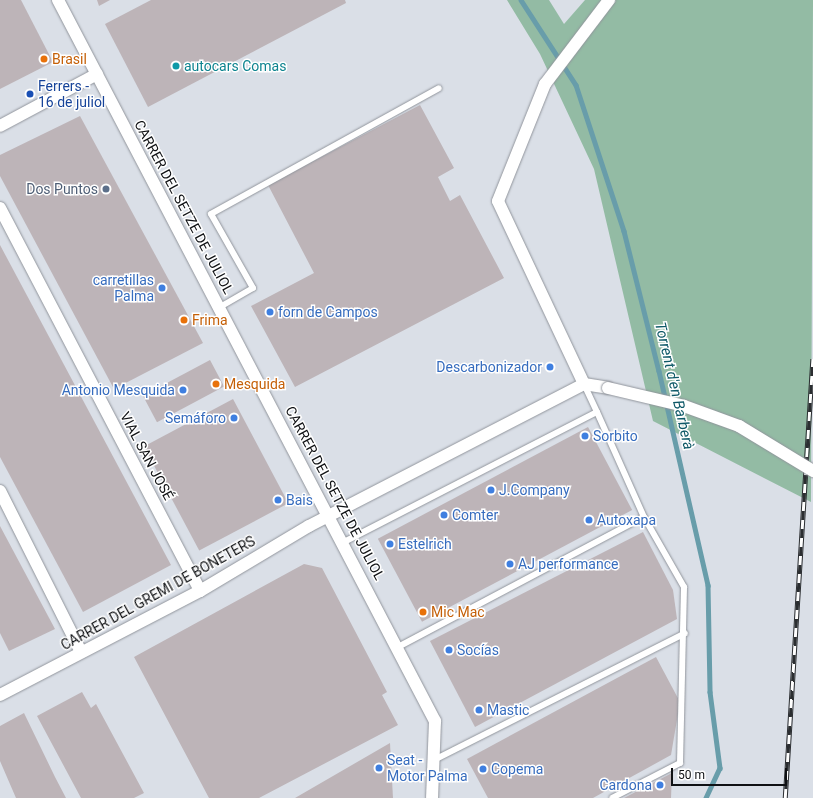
<!DOCTYPE html>
<html>
<head>
<meta charset="utf-8">
<style>
  body { margin:0 }
  #map { position:relative; width:813px; height:798px; overflow:hidden; background:#dadfe7; font-family:Roboto,sans-serif }
  div>[style] { position:absolute }
  .green>* { inset:0; background:#93bba4 }
  .stream>* { height:4.5px; margin:-2.25px; padding:0 2.25px; transform-origin:2.25px; border-radius:2.25px; background:#689daa }
  .building>* { inset:0; background:#bdb4b8; transform-origin:0 0 }
  .roads { filter:drop-shadow(0 0 1px #91959c) drop-shadow(0 0 1px #91959c) }
  .service>* { height:6px; margin:-3px; padding:0 3px; transform-origin:3px; border-radius:3px; background:#fff }
  .minor>* { height:12px; margin:-6px; padding:0 6px; transform-origin:6px; border-radius:6px; background:#fff }
  .rail>* { height:4.5px; margin-top:-2.25px; transform-origin:0; background:repeating-linear-gradient(90deg,#fff 0 9px,#2b2e31 0 18px); box-sizing:border-box; border-block:1px solid #2b2e31 }
  .bridges { filter:drop-shadow(0 0 1px #91959c) drop-shadow(0 0 1px #91959c) }
  .minor-bridge>* { height:12px; margin:-6px; padding:0 6px; transform-origin:6px; border-radius:6px; background:#fff }
  .dots>* { width:11px; height:11px; translate:-50% -50%; box-sizing:border-box; border:2px solid #fff; border-radius:50% }
  span { translate:-50% -50%; white-space:nowrap; text-align:center; line-height:1.15; -webkit-text-stroke:3px #fff; paint-order:stroke }
  .food-label { font-size:14px; color:#c56008 }
  .left { translate:0 -50%; text-align:left }
  .culture-label { font-size:14px; color:#0d838f }
  .transit-label { font-size:14px; color:#164399 }
  .service-label { font-size:14px; color:#4e5e75 }
  .right { translate:-100% -50%; text-align:right }
  .street-label { font-size:14px; color:#0f1114 }
  .shop-label { font-size:14px; color:#366cbe }
  .water-label { font-size:15px; color:#0d5867; font-style:italic }
  .scale { position:absolute; left:671px; top:768px; width:116px; height:18px; box-sizing:border-box; border:2px solid #0f1114; border-top:0; padding-left:5px; font-size:12px; line-height:14px; white-space:nowrap; color:#0f1114; -webkit-text-stroke:3px #fff; paint-order:stroke }
</style>
</head>
<body>
<div id="map">
  <div class="green">
    <i style="clip-path:polygon(507px 0,549px 0,564px 24px,585px 0,813px 0,811px 502px,653px 421px,594px 169px,540px 54px)"></i>
  </div>
  <div class="stream">
    <i style="left:521px;top:0;width:101px;rotate:57.1deg"></i>
    <i style="left:576px;top:85px;width:154px;rotate:71.8deg"></i>
    <i style="left:624px;top:231px;width:144px;rotate:76deg"></i>
    <i style="left:659px;top:371px;width:220px;rotate:77.1deg"></i>
    <i style="left:708px;top:585px;width:107px;rotate:88.9deg"></i>
    <i style="left:710px;top:692px;width:77px;rotate:82.5deg"></i>
    <i style="left:720px;top:768px;width:33px;rotate:115deg"></i>
  </div>
  <div class="building">
    <i style="clip-path:polygon(0 0,21px 0,53px 62px,0 89px)"></i>
    <i style="clip-path:polygon(97px 0,110px 0,99px 6px)"></i>
    <i style="clip-path:polygon(151px 0,345px 0,346px 3px,148px 107px,105px 24px)"></i>
    <i style="clip-path:polygon(420px 105px,454px 168px,438px 177px,450px 201px,460px 195px,504px 278px,295px 387px,251px 306px,314px 273px,268px 185px)"></i>
    <i style="clip-path:polygon(80px 116px,203px 343px,114px 389px,0 176px,0 155px)"></i>
    <i style="clip-path:polygon(0 245px,171px 565px,83px 612px,0 457px)"></i>
    <i style="left:210px;top:360px;width:30px;height:76px;rotate:62deg"></i>
    <i style="left:233px;top:399px;width:118px;height:101px;rotate:62deg"></i>
    <i style="left:588px;top:427px;width:94px;height:238px;rotate:62deg"></i>
    <i style="clip-path:polygon(0 526px,55px 629px,9px 651px,0 633px)"></i>
    <i style="clip-path:polygon(643px 532px,673px 590px,677px 619px,475px 727px,430px 641px)"></i>
    <i style="clip-path:polygon(304px 564px,322px 568px,387px 692px,382px 695px,398px 725px,259px 798px,209px 798px,134px 657px)"></i>
    <i style="clip-path:polygon(656px 657px,680px 702px,671px 755px,593px 798px,488px 798px,467px 759px)"></i>
    <i style="clip-path:polygon(82px 692px,91px 708px,96px 704px,144px 793px,134px 798px,81px 798px,37px 716px)"></i>
    <i style="clip-path:polygon(24px 713px,55px 777px,66px 798px,16px 798px,0 761px,0 726px)"></i>
    <i style="clip-path:polygon(390px 743px,393px 798px,295px 798px)"></i>
    <i style="clip-path:polygon(672px 773px,671px 798px,624px 798px)"></i>
  </div>
  <div class="roads">
    <div class="service">
      <i style="left:220px;top:307px;width:38px;rotate:-30deg"></i>
      <i style="left:253px;top:288px;width:85px;rotate:-119.6deg"></i>
      <i style="left:211px;top:214px;width:260px;rotate:-28.9deg"></i>
      <i style="left:597px;top:412px;width:115px;rotate:65.9deg"></i>
      <i style="left:644px;top:517px;width:81px;rotate:60.3deg"></i>
      <i style="left:684px;top:587px;width:176px;rotate:91.3deg"></i>
      <i style="left:680px;top:763px;width:76px;rotate:152.8deg"></i>
      <i style="left:344px;top:542px;width:284px;rotate:-27.2deg"></i>
      <i style="left:597px;top:412px;width:31px;rotate:-115deg"></i>
      <i style="left:398px;top:647px;width:278px;rotate:-27.9deg"></i>
      <i style="left:434px;top:760px;width:281px;rotate:-26.8deg"></i>
    </div>
    <div class="minor">
      <i style="left:58px;top:0;width:814px;rotate:62.4deg"></i>
      <i style="left:435px;top:721px;width:77px;rotate:92.2deg"></i>
      <i style="left:0;top:126px;width:110px;rotate:-28.2deg"></i>
      <i style="left:0;top:208px;width:432px;rotate:62.4deg"></i>
      <i style="left:584px;top:384px;width:202px;rotate:-115.2deg"></i>
      <i style="left:498px;top:201px;width:126px;rotate:-68.1deg"></i>
      <i style="left:545px;top:84px;width:106px;rotate:-52.7deg"></i>
      <i style="left:584px;top:384px;width:24px;rotate:9deg"></i>
      <i style="left:0;top:491px;width:180px;rotate:63.3deg"></i>
      <i style="left:0;top:695px;width:225px;rotate:-27.5deg"></i>
      <i style="left:200px;top:591px;width:127px;rotate:-30.8deg"></i>
      <i style="left:309px;top:526px;width:309px;rotate:-27.3deg"></i>
    </div>
  </div>
  <div class="rail">
    <i style="left:785px;top:798px;width:440px;rotate:-86.4deg"></i>
  </div>
  <div class="bridges">
    <div class="minor-bridge">
      <i style="left:608px;top:388px;width:78px;rotate:13.3deg"></i>
      <i style="left:684px;top:406px;width:59px;rotate:20deg"></i>
      <i style="left:739px;top:426px;width:87px;rotate:31.3deg"></i>
    </div>
  </div>
  <div class="dots">
    <i style="left:44px;top:59px;background:#e8710a"></i>
    <i style="left:176px;top:66px;background:#0f9aa8"></i>
    <i style="left:30px;top:94px;background:#1a4fb4"></i>
    <i style="left:106px;top:189px;background:#5c6f8a"></i>
    <i style="left:162px;top:288px;background:#3f7fe0"></i>
    <i style="left:270px;top:312px;background:#3f7fe0"></i>
    <i style="left:184px;top:320px;background:#e8710a"></i>
    <i style="left:550px;top:367px;background:#3f7fe0"></i>
    <i style="left:216px;top:384px;background:#e8710a"></i>
    <i style="left:183px;top:390px;background:#3f7fe0"></i>
    <i style="left:234px;top:418px;background:#3f7fe0"></i>
    <i style="left:585px;top:436px;background:#3f7fe0"></i>
    <i style="left:491px;top:490px;background:#3f7fe0"></i>
    <i style="left:278px;top:500px;background:#3f7fe0"></i>
    <i style="left:444px;top:515px;background:#3f7fe0"></i>
    <i style="left:589px;top:520px;background:#3f7fe0"></i>
    <i style="left:390px;top:544px;background:#3f7fe0"></i>
    <i style="left:510px;top:564px;background:#3f7fe0"></i>
    <i style="left:423px;top:612px;background:#e8710a"></i>
    <i style="left:449px;top:650px;background:#3f7fe0"></i>
    <i style="left:479px;top:710px;background:#3f7fe0"></i>
    <i style="left:379px;top:768px;background:#3f7fe0"></i>
    <i style="left:483px;top:769px;background:#3f7fe0"></i>
    <i style="left:660px;top:785px;background:#3f7fe0"></i>
  </div>
  <div class="food-label">
    <span class="left" style="left:52px;top:59px">Brasil</span>
    <span class="left" style="left:192px;top:320px">Frima</span>
    <span class="left" style="left:224px;top:384px">Mesquida</span>
    <span class="left" style="left:431px;top:612px">Mic Mac</span>
  </div>
  <div class="culture-label">
    <span class="left" style="left:184px;top:66px">autocars Comas</span>
  </div>
  <div class="transit-label">
    <span class="left" style="left:38px;top:94px">Ferrers -<br>16 de juliol</span>
  </div>
  <div class="service-label">
    <span class="right" style="left:98px;top:189px">Dos Puntos</span>
  </div>
  <div class="street-label">
    <span style="left:184px;top:207px;rotate:62deg">CARRER DEL SETZE DE JULIOL</span>
    <span style="left:147px;top:456px;rotate:62deg">VIAL SAN JOSÉ</span>
    <span style="left:335px;top:493px;rotate:62deg">CARRER DEL SETZE DE JULIOL</span>
    <span style="left:158px;top:593px;rotate:-29deg">CARRER DEL GREMI DE BONETERS</span>
  </div>
  <div class="shop-label">
    <span class="right" style="left:154px;top:288px">carretillas<br>Palma</span>
    <span class="left" style="left:278px;top:312px">forn de Campos</span>
    <span class="right" style="left:542px;top:367px">Descarbonizador</span>
    <span class="right" style="left:175px;top:390px">Antonio Mesquida</span>
    <span class="right" style="left:226px;top:418px">Semáforo</span>
    <span class="left" style="left:593px;top:436px">Sorbito</span>
    <span class="left" style="left:499px;top:490px">J.Company</span>
    <span class="left" style="left:286px;top:500px">Bais</span>
    <span class="left" style="left:452px;top:515px">Comter</span>
    <span class="left" style="left:597px;top:520px">Autoxapa</span>
    <span class="left" style="left:398px;top:544px">Estelrich</span>
    <span class="left" style="left:518px;top:564px">AJ performance</span>
    <span class="left" style="left:457px;top:650px">Socías</span>
    <span class="left" style="left:487px;top:710px">Mastic</span>
    <span class="left" style="left:387px;top:768px">Seat -<br>Motor Palma</span>
    <span class="left" style="left:491px;top:769px">Copema</span>
    <span class="right" style="left:652px;top:785px">Cardona</span>
  </div>
  <div class="water-label">
    <span style="left:674px;top:386px;rotate:77deg">Torrent d'en Barberà</span>
  </div>
  <div class="scale">50 m</div>
</div>
</body>
</html>
